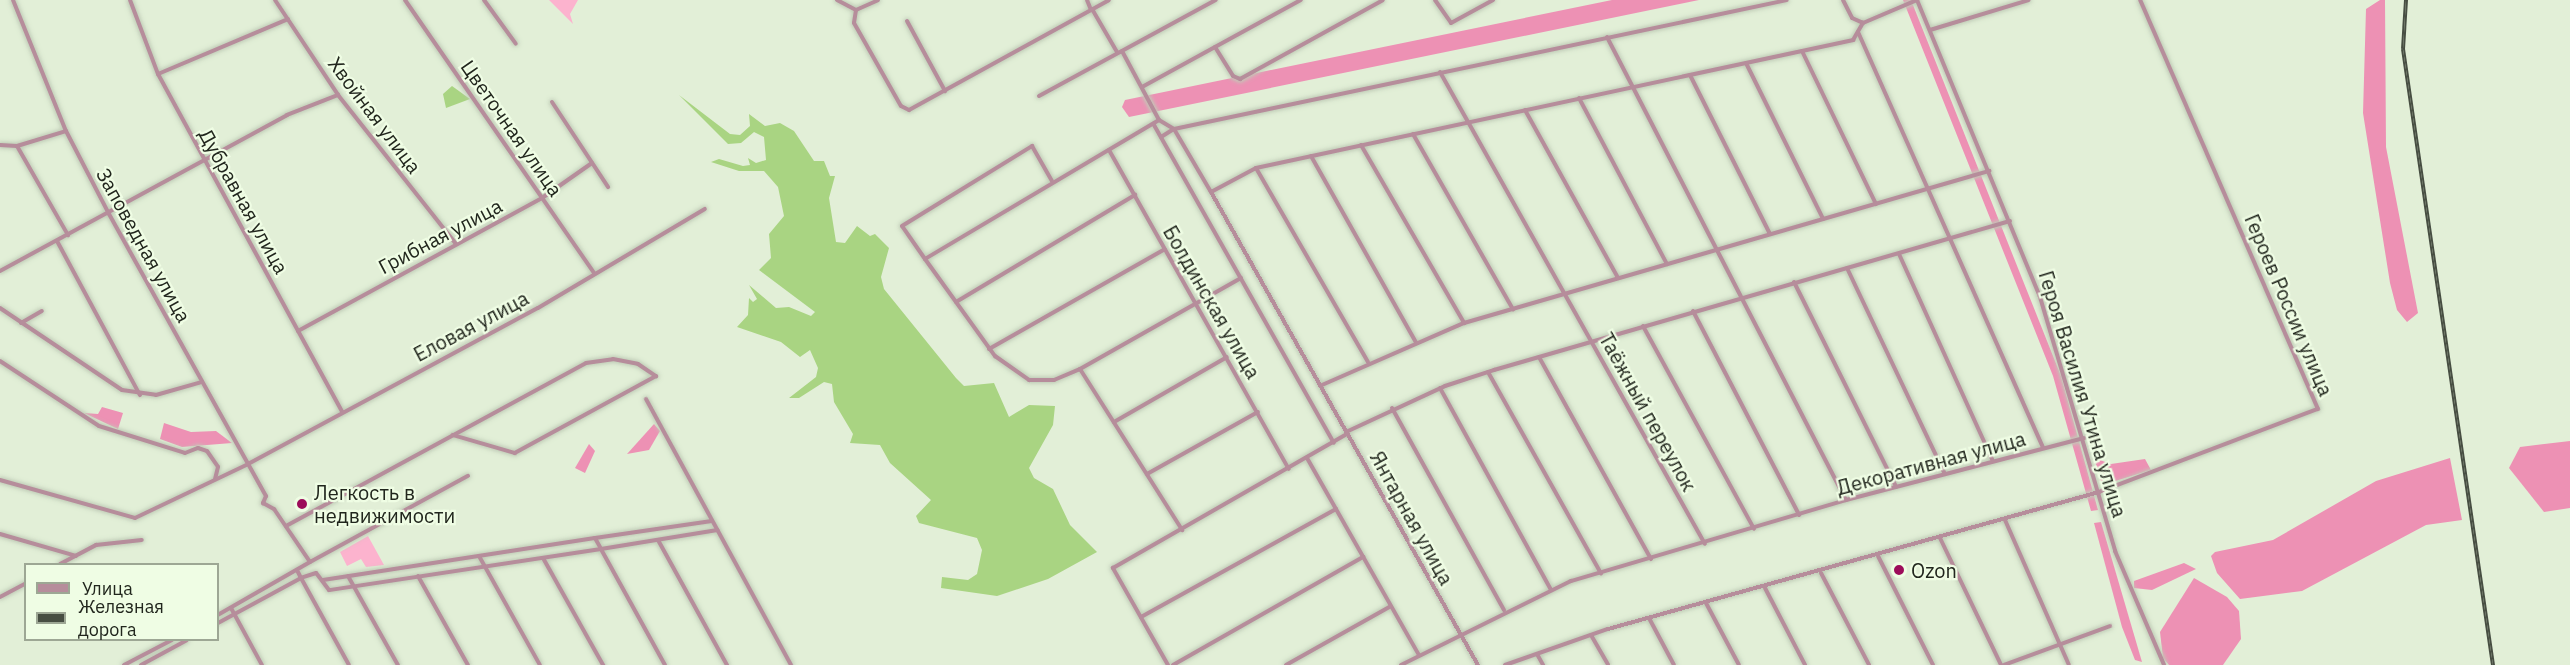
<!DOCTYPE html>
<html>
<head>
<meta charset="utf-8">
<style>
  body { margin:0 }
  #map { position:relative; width:2570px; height:665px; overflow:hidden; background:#e2efd7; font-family:"IBM Plex Sans",sans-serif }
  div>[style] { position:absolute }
  .green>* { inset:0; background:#fcb3ce }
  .forest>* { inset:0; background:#ed91b4 }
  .water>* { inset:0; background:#a9d482 }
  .roads { filter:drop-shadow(0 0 2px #bfcbb6) drop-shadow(0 0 2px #bfcbb6) }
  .street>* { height:4px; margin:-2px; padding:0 2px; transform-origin:2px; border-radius:2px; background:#b68d9b }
  .rail>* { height:4px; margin-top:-2px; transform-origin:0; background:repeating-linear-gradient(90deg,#effde4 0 4.5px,#474e42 0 9px); box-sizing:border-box; border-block:2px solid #474e42 }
  .dots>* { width:16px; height:16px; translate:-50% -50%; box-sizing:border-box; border:3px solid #effde4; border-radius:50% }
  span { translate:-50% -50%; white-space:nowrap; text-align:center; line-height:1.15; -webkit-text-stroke:4.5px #effde4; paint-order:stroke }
  .street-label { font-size:20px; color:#21261d }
  .poi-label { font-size:20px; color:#21261d }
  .left { translate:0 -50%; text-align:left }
  .legend { position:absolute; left:24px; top:563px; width:195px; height:78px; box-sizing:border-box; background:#effde4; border:2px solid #9da794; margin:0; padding:8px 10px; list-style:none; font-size:18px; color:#21261d }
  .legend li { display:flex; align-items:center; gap:12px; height:30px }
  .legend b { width:30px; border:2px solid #9da794 }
</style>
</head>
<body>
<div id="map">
  <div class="green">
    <i style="clip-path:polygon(549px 0,578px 0,570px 14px,573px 24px)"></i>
    <i style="clip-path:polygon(368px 536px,384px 565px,366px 567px,361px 559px,347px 566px,340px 552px)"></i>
  </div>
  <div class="forest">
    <i style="clip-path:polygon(1612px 0,1699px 0,1129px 117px,1122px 107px,1125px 100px)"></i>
    <i style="clip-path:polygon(1903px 0,1911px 0,2061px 376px,2098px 510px,2091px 511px,2053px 376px)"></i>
    <i style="clip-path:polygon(2380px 0,2385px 0,2386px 147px,2418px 313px,2407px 322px,2397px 310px,2390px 283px,2363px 113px,2366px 9px)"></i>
    <i style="clip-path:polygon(102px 407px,123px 413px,118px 429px,84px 413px,98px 414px)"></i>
    <i style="clip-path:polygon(164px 423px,191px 432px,216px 431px,232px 443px,182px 447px,160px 439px)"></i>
    <i style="clip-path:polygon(654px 424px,660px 431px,649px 450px,627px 454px)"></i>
    <i style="clip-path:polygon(2570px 441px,2570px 508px,2544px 512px,2509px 468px,2520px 447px)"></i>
    <i style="clip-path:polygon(589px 444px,595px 451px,585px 473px,575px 468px)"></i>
    <i style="clip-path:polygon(2094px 458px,2111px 464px,2145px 459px,2151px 470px,2109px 483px,2104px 488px,2110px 511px)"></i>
    <i style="clip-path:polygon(2450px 458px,2462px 520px,2426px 525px,2302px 591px,2240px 599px,2217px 573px,2211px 556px,2215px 552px,2273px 540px,2376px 481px)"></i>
    <i style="clip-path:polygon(2101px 522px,2142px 662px,2135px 660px,2122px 627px,2094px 523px)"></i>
    <i style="clip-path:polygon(2184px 563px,2196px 569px,2152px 590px,2134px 588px,2134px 581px)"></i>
    <i style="clip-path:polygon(2194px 578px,2227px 597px,2239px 611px,2241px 639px,2223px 665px,2169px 665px,2163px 658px,2160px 632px)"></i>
  </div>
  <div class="water">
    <i style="clip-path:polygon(452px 86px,470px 99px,446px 108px,443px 94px)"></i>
    <i style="clip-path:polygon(679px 95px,730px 134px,740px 135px,750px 126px,749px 114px,765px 126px,780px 123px,794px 131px,814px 161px,824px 161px,830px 176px,835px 176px,829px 198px,836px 242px,845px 243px,857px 226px,870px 236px,875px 234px,889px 248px,881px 277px,884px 289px,956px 378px,964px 386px,994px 383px,1009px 417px,1029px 405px,1055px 406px,1053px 425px,1029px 468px,1034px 478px,1053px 489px,1070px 525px,1097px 552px,1048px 579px,997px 596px,941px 588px,942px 577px,968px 580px,977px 574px,982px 550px,977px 538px,919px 523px,916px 516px,931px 500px,890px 463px,880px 445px,850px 443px,853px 434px,834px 402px,832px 384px,824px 382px,799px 398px,789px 398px,816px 377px,818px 368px,810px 350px,800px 357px,781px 342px,737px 327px,748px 315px,749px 298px,753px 302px,757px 299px,749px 285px,776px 308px,789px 307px,811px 316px,815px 312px,759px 270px,771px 258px,769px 234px,784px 216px,778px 187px,764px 171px,739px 171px,711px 162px,719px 159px,743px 166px,750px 165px,748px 158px,756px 163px,766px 160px,764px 137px,754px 132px,741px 143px,728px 144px)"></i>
  </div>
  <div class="roads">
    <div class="street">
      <i style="left:13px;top:0;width:141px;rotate:68deg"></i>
      <i style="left:66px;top:131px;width:93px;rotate:62.6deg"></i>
      <i style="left:109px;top:214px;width:323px;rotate:60.9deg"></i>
      <i style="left:266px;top:496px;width:8px;rotate:113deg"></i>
      <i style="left:263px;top:503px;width:13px;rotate:29deg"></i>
      <i style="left:274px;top:509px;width:64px;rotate:55.8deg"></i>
      <i style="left:310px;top:562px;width:106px;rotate:150.1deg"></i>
      <i style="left:130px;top:0;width:79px;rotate:69.3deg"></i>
      <i style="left:158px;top:74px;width:385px;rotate:61.4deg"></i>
      <i style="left:275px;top:0;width:114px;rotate:56.4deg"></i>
      <i style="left:338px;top:95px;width:190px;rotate:51.6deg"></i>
      <i style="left:405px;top:0;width:332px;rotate:55.3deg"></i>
      <i style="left:484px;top:0;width:54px;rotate:54deg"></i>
      <i style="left:837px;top:0;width:21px;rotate:28deg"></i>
      <i style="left:1087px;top:0;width:11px;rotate:68deg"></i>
      <i style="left:1435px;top:0;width:28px;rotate:55deg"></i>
      <i style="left:1451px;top:23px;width:48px;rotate:-28.7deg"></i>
      <i style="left:1843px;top:0;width:20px;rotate:63deg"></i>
      <i style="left:1852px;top:18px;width:12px;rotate:24deg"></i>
      <i style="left:1863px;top:23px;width:59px;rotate:-23.1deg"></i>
      <i style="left:1917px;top:0;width:321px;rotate:67.5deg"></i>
      <i style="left:2040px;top:297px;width:265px;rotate:73.5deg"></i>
      <i style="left:2115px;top:551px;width:124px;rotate:66.7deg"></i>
      <i style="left:1092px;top:9px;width:50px;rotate:59.8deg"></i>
      <i style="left:856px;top:10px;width:13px;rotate:99deg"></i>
      <i style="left:854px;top:23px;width:95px;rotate:60.5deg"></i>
      <i style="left:901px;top:106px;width:9px;rotate:27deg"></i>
      <i style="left:909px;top:110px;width:228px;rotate:-28.8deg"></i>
      <i style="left:856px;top:10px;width:24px;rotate:-24deg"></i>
      <i style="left:907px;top:21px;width:80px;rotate:61.5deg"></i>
      <i style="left:1930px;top:30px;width:103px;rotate:-16.9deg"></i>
      <i style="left:1858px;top:32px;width:455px;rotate:66deg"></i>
      <i style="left:1607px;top:37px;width:521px;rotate:62.7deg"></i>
      <i style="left:1215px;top:47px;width:34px;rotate:58deg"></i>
      <i style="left:1233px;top:76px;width:8px;rotate:23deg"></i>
      <i style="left:1240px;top:79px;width:163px;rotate:-28.9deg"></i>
      <i style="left:1122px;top:51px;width:78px;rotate:61.8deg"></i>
      <i style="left:1159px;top:120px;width:17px;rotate:31deg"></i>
      <i style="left:1174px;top:129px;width:73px;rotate:59.6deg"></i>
      <i style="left:1211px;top:192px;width:543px;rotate:60.56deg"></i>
      <i style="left:1802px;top:51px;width:170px;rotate:64.2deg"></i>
      <i style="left:1746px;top:63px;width:174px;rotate:63.7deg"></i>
      <i style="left:1440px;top:72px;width:541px;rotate:60.69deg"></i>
      <i style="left:158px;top:74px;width:141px;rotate:-22.9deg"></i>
      <i style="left:1690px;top:75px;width:178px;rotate:63.3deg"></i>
      <i style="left:1142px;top:87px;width:181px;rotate:-28.7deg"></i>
      <i style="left:1039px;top:96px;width:201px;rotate:-28.5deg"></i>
      <i style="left:1579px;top:98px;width:188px;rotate:62.1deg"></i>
      <i style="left:552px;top:102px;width:102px;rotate:56.6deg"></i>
      <i style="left:1525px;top:110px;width:192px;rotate:61deg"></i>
      <i style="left:1159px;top:120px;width:272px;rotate:149.3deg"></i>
      <i style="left:925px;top:259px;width:120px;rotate:54.2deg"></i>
      <i style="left:995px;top:356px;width:42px;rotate:35.2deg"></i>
      <i style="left:1029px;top:380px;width:25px"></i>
      <i style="left:1054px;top:380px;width:28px;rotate:-23deg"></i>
      <i style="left:1080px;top:369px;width:185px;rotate:-29.5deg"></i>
      <i style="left:1154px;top:125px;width:365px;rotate:60.5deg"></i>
      <i style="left:1413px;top:134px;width:202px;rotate:60.3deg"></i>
      <i style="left:1161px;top:137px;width:15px;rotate:-32deg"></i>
      <i style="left:1174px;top:129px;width:626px;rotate:-11.88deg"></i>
      <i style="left:0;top:145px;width:17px;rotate:3deg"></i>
      <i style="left:17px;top:146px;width:51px;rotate:-17deg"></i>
      <i style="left:1361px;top:145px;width:206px;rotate:59.9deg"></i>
      <i style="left:17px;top:146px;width:103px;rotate:60.2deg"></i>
      <i style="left:1109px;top:150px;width:366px;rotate:60.6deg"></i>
      <i style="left:1311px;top:156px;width:214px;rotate:60.6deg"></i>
      <i style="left:1256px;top:168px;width:224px;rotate:60deg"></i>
      <i style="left:1211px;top:192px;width:51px;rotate:-28.1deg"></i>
      <i style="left:1256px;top:168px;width:611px;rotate:-12.1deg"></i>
      <i style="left:1853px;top:40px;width:20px;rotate:-60deg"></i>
      <i style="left:57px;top:241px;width:175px;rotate:61.7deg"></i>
      <i style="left:1899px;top:254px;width:227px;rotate:65.6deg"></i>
      <i style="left:925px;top:259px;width:40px;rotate:-124.9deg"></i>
      <i style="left:902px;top:226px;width:153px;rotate:-31.6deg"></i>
      <i style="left:1032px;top:146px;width:40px;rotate:60.3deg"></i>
      <i style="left:1847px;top:268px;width:228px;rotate:64.6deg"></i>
      <i style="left:0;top:271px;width:327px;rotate:-28.5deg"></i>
      <i style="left:287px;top:115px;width:55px;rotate:-21.4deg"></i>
      <i style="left:1794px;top:282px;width:229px;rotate:63.5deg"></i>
      <i style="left:956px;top:302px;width:209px;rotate:-30.9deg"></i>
      <i style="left:0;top:308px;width:147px;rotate:33.9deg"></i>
      <i style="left:122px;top:390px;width:34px;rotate:8deg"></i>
      <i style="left:156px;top:395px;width:48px;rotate:-15.8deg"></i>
      <i style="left:1693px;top:311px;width:230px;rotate:62.5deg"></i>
      <i style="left:21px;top:323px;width:24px;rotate:-30deg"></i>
      <i style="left:1643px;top:326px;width:231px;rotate:61.3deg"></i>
      <i style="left:298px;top:331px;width:278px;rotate:-28.6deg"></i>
      <i style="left:542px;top:198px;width:61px;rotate:-35deg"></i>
      <i style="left:989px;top:349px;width:202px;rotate:-29.6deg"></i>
      <i style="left:1539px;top:357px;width:231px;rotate:61deg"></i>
      <i style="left:0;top:361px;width:118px;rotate:33.3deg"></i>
      <i style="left:99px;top:426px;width:90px;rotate:17.4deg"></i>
      <i style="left:185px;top:453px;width:14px;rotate:-21deg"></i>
      <i style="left:198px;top:448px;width:9px;rotate:18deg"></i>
      <i style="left:207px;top:451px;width:19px;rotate:55deg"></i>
      <i style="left:218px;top:467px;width:12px;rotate:104deg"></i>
      <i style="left:1080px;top:369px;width:191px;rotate:57.6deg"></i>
      <i style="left:1488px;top:372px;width:231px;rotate:60.7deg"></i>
      <i style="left:1322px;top:385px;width:155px;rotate:-23.6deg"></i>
      <i style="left:1464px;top:323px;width:547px;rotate:-16.15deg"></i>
      <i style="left:1440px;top:388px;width:230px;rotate:61.2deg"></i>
      <i style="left:646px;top:399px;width:303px;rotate:61.4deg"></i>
      <i style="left:1392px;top:408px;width:231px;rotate:61deg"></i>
      <i style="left:1114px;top:422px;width:130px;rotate:-29.9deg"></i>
      <i style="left:1346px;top:432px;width:109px;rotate:-24.9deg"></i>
      <i style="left:1445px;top:386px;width:52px;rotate:-18.1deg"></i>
      <i style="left:1494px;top:370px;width:537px;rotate:-16.11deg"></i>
      <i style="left:1307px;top:458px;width:227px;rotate:60.4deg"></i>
      <i style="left:1147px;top:474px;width:127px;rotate:-29.2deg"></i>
      <i style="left:0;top:480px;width:140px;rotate:15.7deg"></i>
      <i style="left:135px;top:518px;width:125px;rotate:-25.5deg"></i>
      <i style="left:248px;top:464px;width:329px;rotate:-28.3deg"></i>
      <i style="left:538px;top:308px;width:194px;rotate:-30.7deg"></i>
      <i style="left:2005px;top:520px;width:158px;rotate:66.2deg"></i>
      <i style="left:286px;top:526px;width:341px;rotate:-28.5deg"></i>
      <i style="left:586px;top:363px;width:27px;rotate:-8deg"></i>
      <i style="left:613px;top:359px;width:25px;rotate:11deg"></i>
      <i style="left:638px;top:364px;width:22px;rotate:34deg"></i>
      <i style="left:656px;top:376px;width:161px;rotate:151.4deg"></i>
      <i style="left:515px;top:453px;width:65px;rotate:-163.8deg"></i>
      <i style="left:0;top:534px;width:79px;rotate:16.1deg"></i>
      <i style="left:595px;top:538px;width:118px;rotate:-8.3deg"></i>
      <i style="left:1940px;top:538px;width:141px;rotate:64.3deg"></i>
      <i style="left:658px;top:540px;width:143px;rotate:61.1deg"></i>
      <i style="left:479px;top:556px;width:125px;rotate:60.8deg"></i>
      <i style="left:1878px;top:556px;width:122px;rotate:63.2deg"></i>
      <i style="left:543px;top:558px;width:123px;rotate:60.7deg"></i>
      <i style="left:310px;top:562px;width:180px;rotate:-28.6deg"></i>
      <i style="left:60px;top:564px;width:41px;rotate:-27.8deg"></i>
      <i style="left:96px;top:545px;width:46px;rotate:-6.2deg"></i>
      <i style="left:1821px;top:573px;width:104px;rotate:62.4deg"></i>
      <i style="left:348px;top:576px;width:102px;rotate:60.7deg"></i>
      <i style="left:418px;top:576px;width:102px;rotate:60.7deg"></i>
      <i style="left:323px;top:580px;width:275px;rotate:-8.8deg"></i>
      <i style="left:595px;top:538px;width:13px;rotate:61deg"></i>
      <i style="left:601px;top:549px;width:275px;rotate:171.4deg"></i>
      <i style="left:329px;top:590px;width:21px;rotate:-127deg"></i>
      <i style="left:316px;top:573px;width:16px;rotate:162deg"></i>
      <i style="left:301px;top:578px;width:99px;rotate:61.1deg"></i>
      <i style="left:1765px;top:588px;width:87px;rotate:62.5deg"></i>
      <i style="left:0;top:597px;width:30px;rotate:-28deg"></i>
      <i style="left:1706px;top:603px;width:70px;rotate:62deg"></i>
      <i style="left:231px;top:608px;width:65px;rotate:61.5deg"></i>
      <i style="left:1141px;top:617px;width:223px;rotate:-29deg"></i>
      <i style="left:1649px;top:618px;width:53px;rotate:62deg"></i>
      <i style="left:218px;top:623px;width:94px;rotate:-28.5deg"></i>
      <i style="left:301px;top:578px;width:7px;rotate:-117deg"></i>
      <i style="left:1591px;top:635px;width:34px;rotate:60deg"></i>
      <i style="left:1537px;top:654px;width:13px;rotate:61deg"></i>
      <i style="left:124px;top:665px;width:54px;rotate:-27.5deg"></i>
      <i style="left:141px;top:665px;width:52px;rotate:-28.5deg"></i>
      <i style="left:665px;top:665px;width:132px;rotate:-118.9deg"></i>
      <i style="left:601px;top:549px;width:118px;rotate:-9.3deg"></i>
      <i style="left:1168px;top:665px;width:112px;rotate:-119.6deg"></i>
      <i style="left:1113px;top:568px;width:270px;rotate:-29.8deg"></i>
      <i style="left:1173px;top:665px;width:219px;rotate:-29.6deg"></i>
      <i style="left:1286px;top:665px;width:120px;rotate:-29.3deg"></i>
      <i style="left:1401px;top:665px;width:190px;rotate:-26.3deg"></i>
      <i style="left:1571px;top:581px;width:287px;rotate:-16.4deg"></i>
      <i style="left:1846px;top:500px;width:246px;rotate:-14.6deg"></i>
      <i style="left:1505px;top:665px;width:109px;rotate:-19.3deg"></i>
      <i style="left:1608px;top:629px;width:510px;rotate:-15.59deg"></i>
      <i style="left:2099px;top:492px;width:234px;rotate:-20.8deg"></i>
      <i style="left:2318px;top:409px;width:446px;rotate:-113.5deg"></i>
      <i style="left:2004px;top:665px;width:113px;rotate:-20.2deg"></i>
    </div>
  </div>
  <div class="rail">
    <i style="left:2406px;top:0;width:49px;rotate:93.5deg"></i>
    <i style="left:2403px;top:49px;width:623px;rotate:81.69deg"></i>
  </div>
  <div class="dots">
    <i style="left:302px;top:504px;background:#9c0c5a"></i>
    <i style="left:1899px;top:570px;background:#9c0c5a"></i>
  </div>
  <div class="street-label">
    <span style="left:375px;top:115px;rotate:53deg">Хвойная улица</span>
    <span style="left:512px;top:128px;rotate:55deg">Цветочная улица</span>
    <span style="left:244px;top:201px;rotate:61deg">Дубравная улица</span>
    <span style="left:440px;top:236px;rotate:-28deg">Грибная улица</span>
    <span style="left:144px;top:245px;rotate:61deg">Заповедная улица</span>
    <span style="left:1212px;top:302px;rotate:60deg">Болдинская улица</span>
    <span style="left:2289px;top:305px;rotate:67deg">Героев России улица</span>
    <span style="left:471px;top:326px;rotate:-28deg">Еловая улица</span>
    <span style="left:2083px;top:394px;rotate:73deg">Героя Василия Утина улица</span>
    <span style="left:1648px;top:412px;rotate:61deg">Таёжный переулок</span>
    <span style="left:1931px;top:463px;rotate:-15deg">Декоративная улица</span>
    <span style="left:1412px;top:518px;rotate:61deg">Янтарная улица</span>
  </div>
  <div class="poi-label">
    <span class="left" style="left:314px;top:504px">Легкость в<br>недвижимости</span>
    <span class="left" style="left:1911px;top:570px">Ozon</span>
  </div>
  <ul class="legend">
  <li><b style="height:8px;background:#b68d9b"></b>Улица</li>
  <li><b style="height:8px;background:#474e42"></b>Железная дорога</li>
  </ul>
</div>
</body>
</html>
